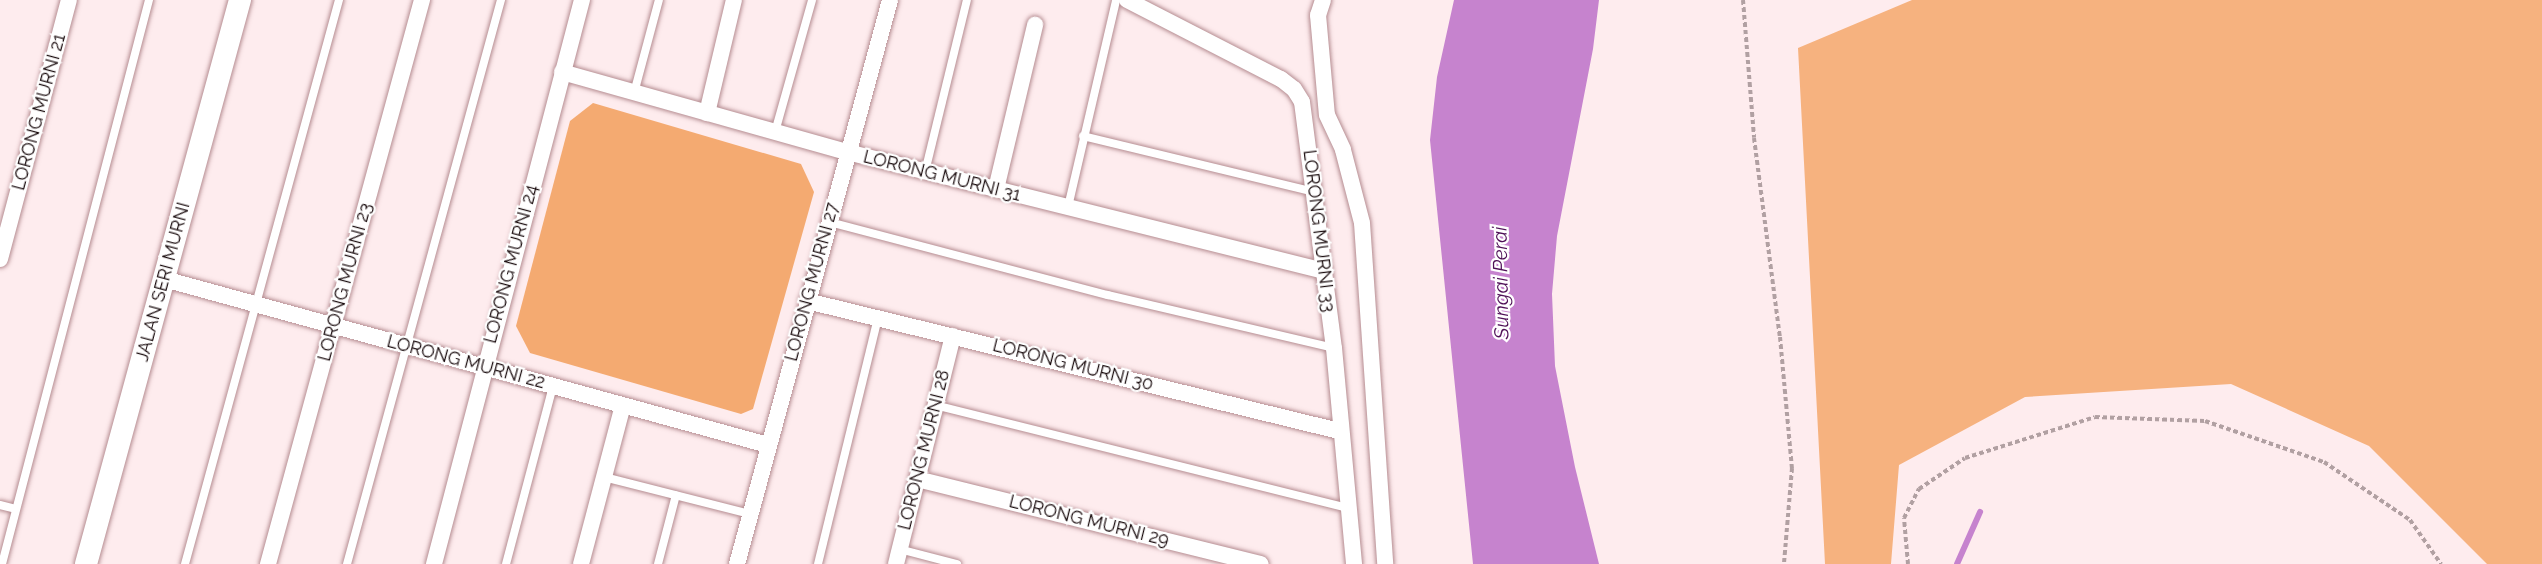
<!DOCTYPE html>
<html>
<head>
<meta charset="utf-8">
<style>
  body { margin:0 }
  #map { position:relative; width:2542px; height:564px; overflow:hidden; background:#feecee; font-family:Raleway,sans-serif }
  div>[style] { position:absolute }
  .green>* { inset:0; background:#f4aa71 }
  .forest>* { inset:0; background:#f6b27f }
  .water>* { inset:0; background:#c683ce }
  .stream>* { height:6px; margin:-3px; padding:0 3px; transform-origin:3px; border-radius:3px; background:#c683ce }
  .path>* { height:4px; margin-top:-2px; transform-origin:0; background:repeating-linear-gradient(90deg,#b1a0a2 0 4.5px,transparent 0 7.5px) }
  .roads { filter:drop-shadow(0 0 2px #b58c91) drop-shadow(0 0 2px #b58c91) }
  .lane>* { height:8px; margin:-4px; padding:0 4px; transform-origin:4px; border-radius:4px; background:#fff }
  .street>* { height:16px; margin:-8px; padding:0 8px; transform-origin:8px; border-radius:8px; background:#fff }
  .secondary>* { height:22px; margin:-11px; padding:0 11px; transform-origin:11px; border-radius:11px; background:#fff }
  span { translate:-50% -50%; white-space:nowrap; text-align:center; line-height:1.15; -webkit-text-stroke:4.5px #fff; paint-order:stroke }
  .street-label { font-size:18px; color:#180a0c }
  .water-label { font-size:20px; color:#4f1057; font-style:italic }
</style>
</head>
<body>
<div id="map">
  <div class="green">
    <i style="clip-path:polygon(593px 103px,801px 164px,814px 192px,753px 409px,741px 414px,530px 353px,516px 326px,570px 121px)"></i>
  </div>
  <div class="forest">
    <i style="clip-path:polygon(1912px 0,2542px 0,2542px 564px,2487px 564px,2369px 446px,2231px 384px,2025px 397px,1899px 465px,1891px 564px,1825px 564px,1798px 48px)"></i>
  </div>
  <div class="water">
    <i style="clip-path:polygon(1454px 0,1599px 0,1593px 49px,1557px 236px,1552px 294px,1555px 366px,1575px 467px,1599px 564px,1473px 564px,1430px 140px,1437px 77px)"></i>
  </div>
  <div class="stream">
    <i style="left:1957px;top:564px;width:57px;rotate:-66.1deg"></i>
  </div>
  <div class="path">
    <i style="left:1743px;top:0;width:138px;rotate:85.4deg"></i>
    <i style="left:1754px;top:138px;width:201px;rotate:82.6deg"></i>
    <i style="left:1780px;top:337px;width:132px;rotate:84.8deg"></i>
    <i style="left:1792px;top:468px;width:96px;rotate:94.8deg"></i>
    <i style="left:1908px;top:564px;width:46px;rotate:-95deg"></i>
    <i style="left:1904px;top:518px;width:33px;rotate:-63deg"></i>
    <i style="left:1919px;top:489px;width:55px;rotate:-34deg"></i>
    <i style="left:1965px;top:458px;width:136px;rotate:-17.5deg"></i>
    <i style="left:2095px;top:417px;width:110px;rotate:2.1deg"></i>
    <i style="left:2205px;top:421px;width:126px;rotate:19deg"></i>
    <i style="left:2324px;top:462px;width:104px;rotate:34deg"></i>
    <i style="left:2410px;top:520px;width:54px;rotate:54.8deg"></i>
  </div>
  <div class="roads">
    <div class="lane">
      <i style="left:634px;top:93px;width:96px;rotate:-75deg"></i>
      <i style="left:775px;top:132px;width:137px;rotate:-74.3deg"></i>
      <i style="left:1083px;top:136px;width:239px;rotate:13.6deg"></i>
      <i style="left:925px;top:172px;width:177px;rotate:-76.3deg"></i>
      <i style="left:1068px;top:207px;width:212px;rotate:-76.9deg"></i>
      <i style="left:829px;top:222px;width:288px;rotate:14.7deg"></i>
      <i style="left:1108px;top:295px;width:232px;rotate:13.2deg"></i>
      <i style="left:935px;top:405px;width:426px;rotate:14deg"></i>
      <i style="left:604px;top:477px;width:151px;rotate:14.2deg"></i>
      <i style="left:0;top:505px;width:16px;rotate:14deg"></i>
      <i style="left:899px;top:549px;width:60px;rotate:14.5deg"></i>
      <i style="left:2px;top:564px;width:583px;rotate:-75.39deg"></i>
      <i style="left:185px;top:564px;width:585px;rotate:-74.73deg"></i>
      <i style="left:347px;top:564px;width:585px;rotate:-74.73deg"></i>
      <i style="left:506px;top:564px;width:184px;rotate:-75.2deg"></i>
      <i style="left:658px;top:564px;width:71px;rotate:-75.4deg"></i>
      <i style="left:818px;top:564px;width:253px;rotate:-76.3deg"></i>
    </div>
    <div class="street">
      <i style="left:1127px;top:0;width:173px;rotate:27.2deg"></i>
      <i style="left:1281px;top:79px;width:16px;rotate:38deg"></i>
      <i style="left:1294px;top:89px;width:15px;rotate:58deg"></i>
      <i style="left:1302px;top:102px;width:248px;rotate:82.6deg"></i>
      <i style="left:1334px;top:348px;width:217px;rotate:84.7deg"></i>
      <i style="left:1323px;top:0;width:16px;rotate:108deg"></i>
      <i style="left:1318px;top:15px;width:100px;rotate:84.9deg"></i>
      <i style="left:1327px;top:115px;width:38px;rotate:65deg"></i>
      <i style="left:1343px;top:150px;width:75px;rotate:75.4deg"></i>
      <i style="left:1362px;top:223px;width:342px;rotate:86.1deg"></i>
      <i style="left:562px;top:72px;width:296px;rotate:15.7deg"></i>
      <i style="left:847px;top:152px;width:492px;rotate:14deg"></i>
      <i style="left:707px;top:113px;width:116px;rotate:-76.6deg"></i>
      <i style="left:996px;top:189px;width:169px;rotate:-76.6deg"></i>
      <i style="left:0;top:259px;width:268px;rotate:-75.1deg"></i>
      <i style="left:164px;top:279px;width:626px;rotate:15.37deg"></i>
      <i style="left:807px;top:301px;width:548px;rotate:13.73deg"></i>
      <i style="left:917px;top:479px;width:354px;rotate:13.9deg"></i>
      <i style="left:268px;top:564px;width:585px;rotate:-74.73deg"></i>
      <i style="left:434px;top:564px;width:583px;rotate:-75.3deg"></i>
      <i style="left:581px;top:564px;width:164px;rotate:-75.2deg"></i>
      <i style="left:737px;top:564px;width:584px;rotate:-74.82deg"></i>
      <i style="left:896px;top:564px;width:235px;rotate:-76deg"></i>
    </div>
    <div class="secondary">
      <i style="left:86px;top:564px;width:585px;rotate:-74.73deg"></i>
    </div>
  </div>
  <div class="street-label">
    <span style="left:39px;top:112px;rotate:-75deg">LORONG MURNI 21</span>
    <span style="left:942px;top:176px;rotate:14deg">LORONG MURNI 31</span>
    <span style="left:1319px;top:231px;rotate:83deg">LORONG MURNI 33</span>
    <span style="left:511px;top:264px;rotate:-75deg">LORONG MURNI 24</span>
    <span style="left:163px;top:282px;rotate:-75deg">JALAN SERI MURNI</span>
    <span style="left:345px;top:282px;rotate:-75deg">LORONG MURNI 23</span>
    <span style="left:812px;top:282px;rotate:-75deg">LORONG MURNI 27</span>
    <span style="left:466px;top:362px;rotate:15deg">LORONG MURNI 22</span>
    <span style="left:1073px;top:365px;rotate:14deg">LORONG MURNI 30</span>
    <span style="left:924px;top:450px;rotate:-76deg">LORONG MURNI 28</span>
    <span style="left:1089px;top:521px;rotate:14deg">LORONG MURNI 29</span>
  </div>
  <div class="water-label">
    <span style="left:1501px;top:283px;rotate:-91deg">Sungai Perai</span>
  </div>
</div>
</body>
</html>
